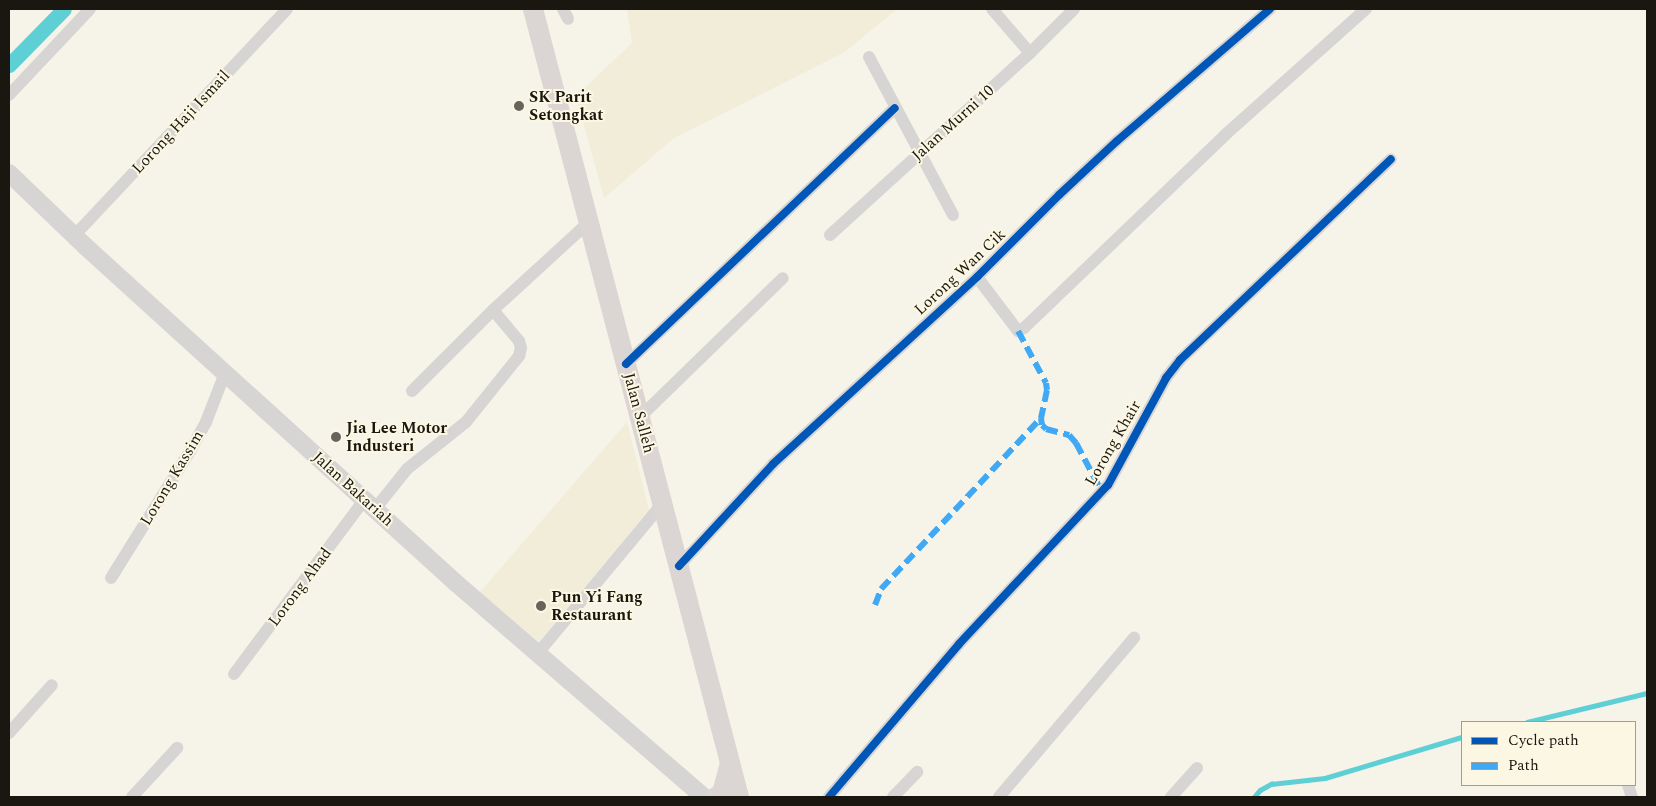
<!DOCTYPE html>
<html>
<head>
<meta charset="utf-8">
<style>
  body { margin:0 }
  #map { position:relative; width:1656px; height:806px; overflow:hidden; background:#f6f4e9; font-family:Spectral,serif }
  div>[style] { position:absolute }
  .built>* { inset:0; background:#f1edd9 }
  .stream>* { height:4.5px; margin:-2.25px; padding:0 2.25px; transform-origin:2.25px; border-radius:2.25px; background:#5fcfd6 }
  .canal>* { height:15px; margin:-7.5px; padding:0 7.5px; transform-origin:7.5px; border-radius:7.5px; background:#5fcfd6 }
  .street>* { height:12px; margin:-6px; padding:0 6px; transform-origin:6px; border-radius:6px; background:#d7d5d4 }
  .secondary>* { height:18px; margin:-9px; padding:0 9px; transform-origin:9px; border-radius:9px; background:#d7d5d4 }
  .primary>* { height:20px; margin:-10px; padding:0 10px; transform-origin:10px; border-radius:10px; background:#dbd5d3 }
  .quiet>* { height:6px; margin-top:-3px; transform-origin:0; background:repeating-linear-gradient(90deg,#3fa9f5 0 12px,transparent 0 18px) }
  .cycleway>* { height:8px; margin:-4px; padding:0 4px; transform-origin:4px; border-radius:4px; background:#0057b8 }
  .dots>* { width:14px; height:14px; translate:-50% -50%; box-sizing:border-box; border:2px solid #fcf7e3; border-radius:50% }
  span { translate:-50% -50%; white-space:nowrap; text-align:center; line-height:1.15; -webkit-text-stroke:4px #fcf7e3; paint-order:stroke }
  .poi-label { font-size:16px; color:#191710; font-weight:700 }
  .left { translate:0 -50%; text-align:left }
  .street-label { font-size:16px; color:#191710 }
  .frame { position:absolute; inset:0; border:10px solid #191710; pointer-events:none }
  .legend { position:absolute; left:1461px; top:721px; width:175px; height:65px; box-sizing:border-box; background:#fcf7e3; border:1px solid #a19d8f; margin:0; padding:6px 9px; list-style:none; font-size:15px; color:#191710 }
  .legend li { display:flex; align-items:center; gap:10px; height:25px }
  .legend b { width:25px; border:1px solid #a19d8f }
</style>
</head>
<body>
<div id="map">
  <div class="built">
    <i style="clip-path:polygon(627px 9px,897px 9px,845px 52px,674px 138px,604px 198px,576px 96px,632px 43px)"></i>
    <i style="clip-path:polygon(627px 422px,649px 510px,539px 642px,480px 592px)"></i>
  </div>
  <div class="stream">
    <i style="left:1527px;top:722px;width:123px;rotate:-13.6deg"></i>
    <i style="left:1254px;top:797px;width:9px;rotate:-49deg"></i>
    <i style="left:1260px;top:790px;width:13px;rotate:-29deg"></i>
    <i style="left:1271px;top:784px;width:54px;rotate:-6.3deg"></i>
    <i style="left:1325px;top:778px;width:143px;rotate:-16.7deg"></i>
  </div>
  <div class="canal">
    <i style="left:9px;top:65px;width:78px;rotate:-45.5deg"></i>
  </div>
  <div class="street">
    <i style="left:563px;top:9px;width:11px;rotate:63deg"></i>
    <i style="left:992px;top:9px;width:58px;rotate:49.2deg"></i>
    <i style="left:869px;top:57px;width:179px;rotate:62deg"></i>
    <i style="left:9px;top:95px;width:118px;rotate:-46.7deg"></i>
    <i style="left:830px;top:235px;width:270px;rotate:-42.3deg"></i>
    <i style="left:1030px;top:53px;width:62px;rotate:-45deg"></i>
    <i style="left:74px;top:236px;width:311px;rotate:-46.8deg"></i>
    <i style="left:977px;top:277px;width:68px;rotate:52.8deg"></i>
    <i style="left:1018px;top:331px;width:7px;rotate:-27deg"></i>
    <i style="left:1024px;top:328px;width:279px;rotate:-43.8deg"></i>
    <i style="left:1225px;top:135px;width:189px;rotate:-41.8deg"></i>
    <i style="left:626px;top:364px;width:371px;rotate:-43.6deg"></i>
    <i style="left:412px;top:391px;width:115px;rotate:-45deg"></i>
    <i style="left:493px;top:310px;width:130px;rotate:-42.5deg"></i>
    <i style="left:640px;top:417px;width:199px;rotate:-44.2deg"></i>
    <i style="left:375px;top:509px;width:51px;rotate:-51.3deg"></i>
    <i style="left:407px;top:469px;width:75px;rotate:-38.5deg"></i>
    <i style="left:466px;top:422px;width:85px;rotate:-51.2deg"></i>
    <i style="left:519px;top:356px;width:8px;rotate:-76deg"></i>
    <i style="left:521px;top:348px;width:7px;rotate:-106deg"></i>
    <i style="left:519px;top:341px;width:40px;rotate:-130deg"></i>
    <i style="left:679px;top:566px;width:139px;rotate:-47.3deg"></i>
    <i style="left:773px;top:464px;width:277px;rotate:-42.5deg"></i>
    <i style="left:977px;top:277px;width:116px;rotate:-45deg"></i>
    <i style="left:1059px;top:195px;width:79px;rotate:-43deg"></i>
    <i style="left:1117px;top:141px;width:202px;rotate:-40.8deg"></i>
    <i style="left:111px;top:578px;width:150px;rotate:-58.1deg"></i>
    <i style="left:190px;top:451px;width:33px;rotate:-61deg"></i>
    <i style="left:206px;top:422px;width:53px;rotate:-68.8deg"></i>
    <i style="left:538px;top:653px;width:195px;rotate:-50.2deg"></i>
    <i style="left:234px;top:674px;width:219px;rotate:-53.2deg"></i>
    <i style="left:9px;top:733px;width:64px;rotate:-48.1deg"></i>
    <i style="left:1628px;top:785px;width:13px;rotate:72deg"></i>
    <i style="left:132px;top:797px;width:67px;rotate:-47.4deg"></i>
    <i style="left:829px;top:797px;width:201px;rotate:-49.6deg"></i>
    <i style="left:959px;top:644px;width:218px;rotate:-46.9deg"></i>
    <i style="left:1108px;top:485px;width:122px;rotate:-61.5deg"></i>
    <i style="left:1166px;top:378px;width:23px;rotate:-52deg"></i>
    <i style="left:1180px;top:360px;width:291px;rotate:-43.6deg"></i>
    <i style="left:893px;top:797px;width:35px;rotate:-46deg"></i>
    <i style="left:999px;top:797px;width:209px;rotate:-49.7deg"></i>
    <i style="left:1171px;top:797px;width:39px;rotate:-48deg"></i>
  </div>
  <div class="secondary">
    <i style="left:9px;top:173px;width:105px;rotate:43.8deg"></i>
    <i style="left:85px;top:246px;width:501px;rotate:42.25deg"></i>
    <i style="left:456px;top:583px;width:328px;rotate:40.8deg"></i>
  </div>
  <div class="primary">
    <i style="left:533px;top:9px;width:814px;rotate:75.35deg"></i>
    <i style="left:716px;top:797px;width:7px;rotate:-34deg"></i>
    <i style="left:722px;top:793px;width:31px;rotate:-75deg"></i>
  </div>
  <div class="quiet">
    <i style="left:1018px;top:331px;width:59px;rotate:61.7deg"></i>
    <i style="left:1046px;top:383px;width:7px;rotate:82deg"></i>
    <i style="left:1047px;top:390px;width:29px;rotate:102deg"></i>
    <i style="left:1041px;top:418px;width:7px;rotate:82deg"></i>
    <i style="left:1042px;top:425px;width:6px;rotate:45deg"></i>
    <i style="left:1046px;top:429px;width:24px;rotate:15deg"></i>
    <i style="left:1069px;top:435px;width:11px;rotate:49deg"></i>
    <i style="left:1076px;top:443px;width:55px;rotate:62deg"></i>
    <i style="left:875px;top:605px;width:17px;rotate:-69deg"></i>
    <i style="left:881px;top:589px;width:234px;rotate:-46.9deg"></i>
  </div>
  <div class="cycleway">
    <i style="left:626px;top:364px;width:371px;rotate:-43.6deg"></i>
    <i style="left:679px;top:566px;width:139px;rotate:-47.3deg"></i>
    <i style="left:773px;top:464px;width:277px;rotate:-42.5deg"></i>
    <i style="left:977px;top:277px;width:116px;rotate:-45deg"></i>
    <i style="left:1059px;top:195px;width:79px;rotate:-43deg"></i>
    <i style="left:1117px;top:141px;width:202px;rotate:-40.8deg"></i>
    <i style="left:829px;top:797px;width:201px;rotate:-49.6deg"></i>
    <i style="left:959px;top:644px;width:218px;rotate:-46.9deg"></i>
    <i style="left:1108px;top:485px;width:122px;rotate:-61.5deg"></i>
    <i style="left:1166px;top:378px;width:23px;rotate:-52deg"></i>
    <i style="left:1180px;top:360px;width:291px;rotate:-43.6deg"></i>
  </div>
  <div class="dots">
    <i style="left:519px;top:106px;background:#66645c"></i>
    <i style="left:336px;top:437px;background:#66645c"></i>
    <i style="left:541px;top:606px;background:#66645c"></i>
  </div>
  <div class="poi-label">
    <span class="left" style="left:529px;top:106px">SK Parit<br>Setongkat</span>
    <span class="left" style="left:346px;top:437px">Jia Lee Motor<br>Industeri</span>
    <span class="left" style="left:551px;top:606px">Pun Yi Fang<br>Restaurant</span>
  </div>
  <div class="street-label">
    <span style="left:181px;top:122px;rotate:-47deg">Lorong Haji Ismail</span>
    <span style="left:953px;top:123px;rotate:-42deg">Jalan Murni 10</span>
    <span style="left:960px;top:272px;rotate:-43deg">Lorong Wan Cik</span>
    <span style="left:639px;top:413px;rotate:75deg">Jalan Salleh</span>
    <span style="left:1113px;top:443px;rotate:-60deg">Lorong Khair</span>
    <span style="left:172px;top:478px;rotate:-59deg">Lorong Kassim</span>
    <span style="left:353px;top:489px;rotate:42deg">Jalan Bakariah</span>
    <span style="left:300px;top:587px;rotate:-53deg">Lorong Ahad</span>
  </div>
  <div class="frame"></div>
  <ul class="legend">
  <li><b style="height:6px;background:#0057b8"></b>Cycle path</li>
  <li><b style="height:6px;background:#3fa9f5"></b>Path</li>
  </ul>
</div>
</body>
</html>
